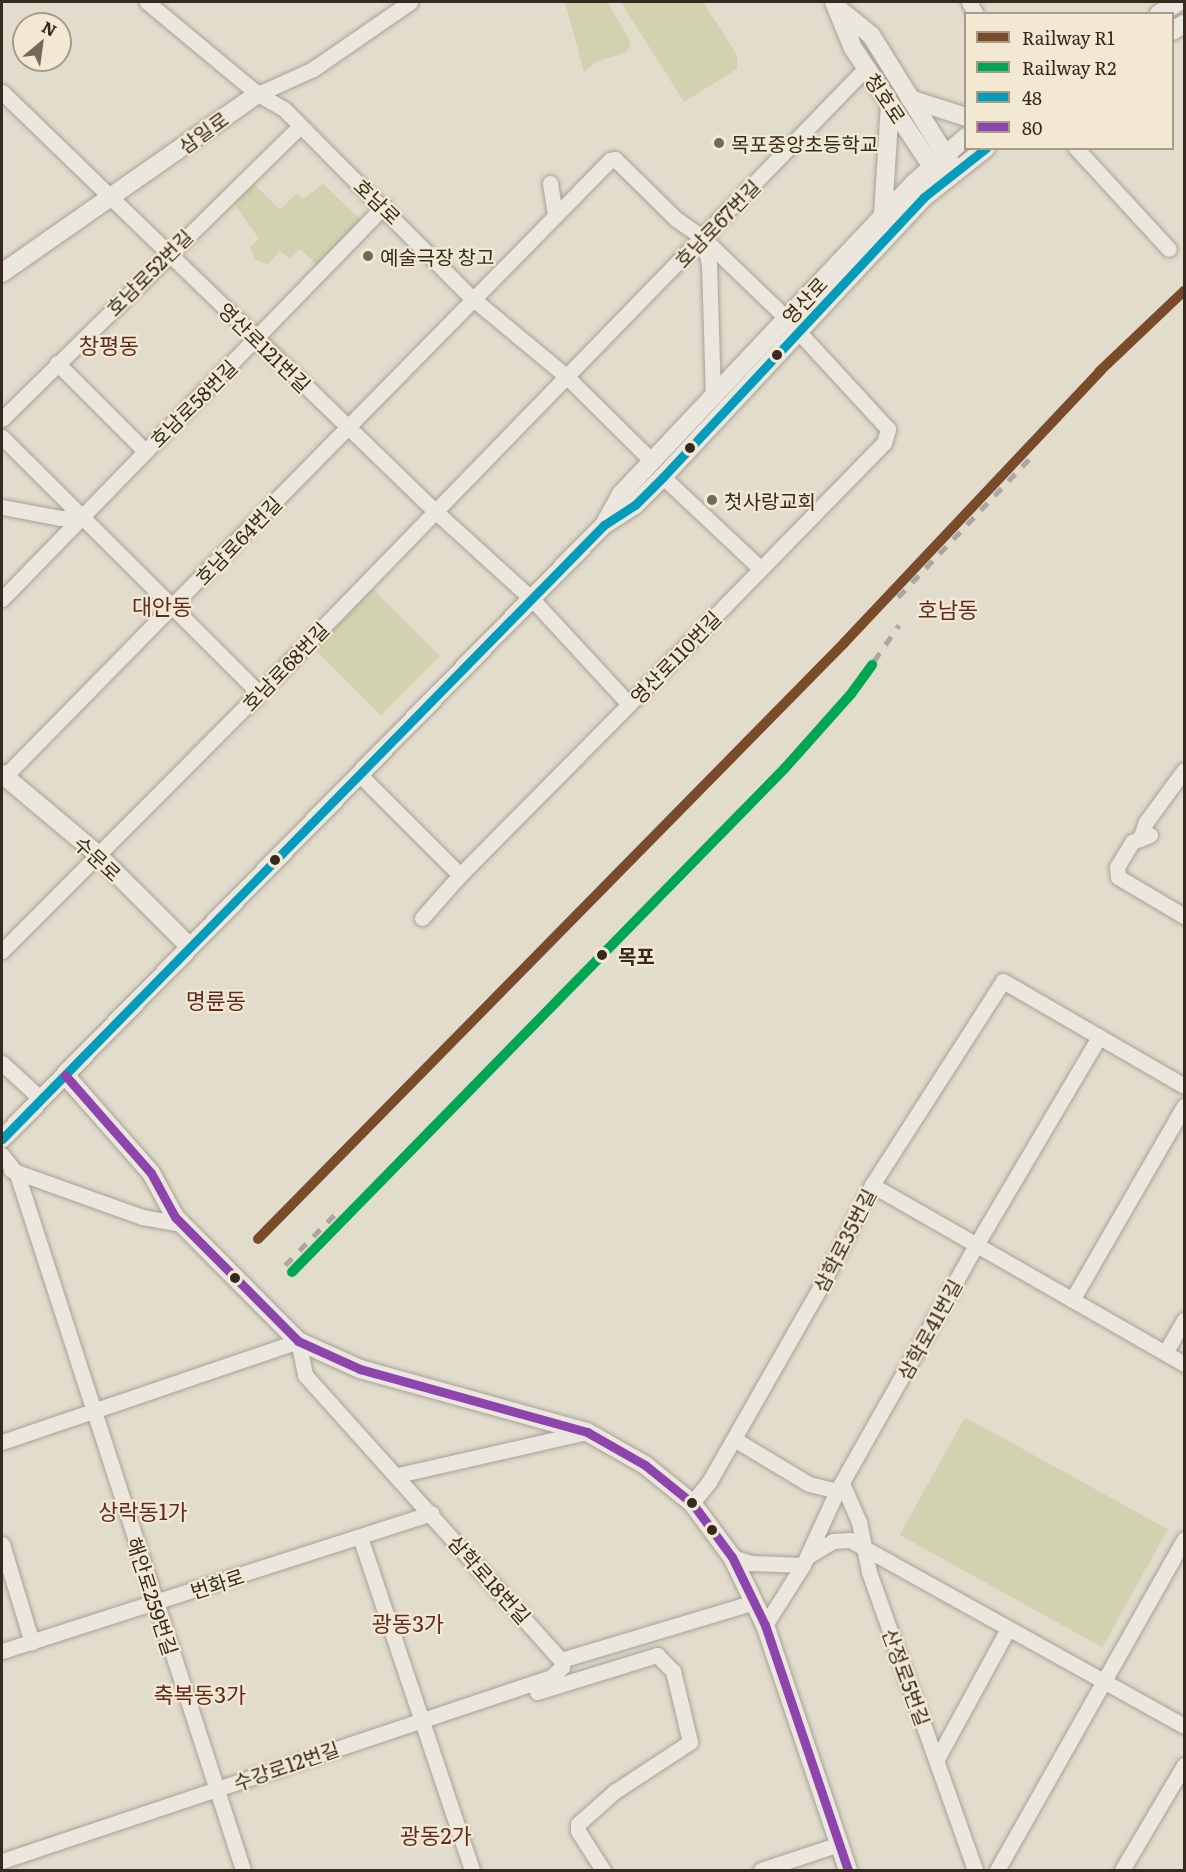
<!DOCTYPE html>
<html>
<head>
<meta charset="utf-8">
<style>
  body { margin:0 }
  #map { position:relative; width:1186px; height:1872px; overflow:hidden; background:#e2dccd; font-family:Literata,"Noto Sans KR",serif }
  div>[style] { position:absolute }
  .green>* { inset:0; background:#d2d2b0; transform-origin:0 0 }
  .roads { filter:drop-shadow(0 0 2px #a8a196) drop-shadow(0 0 2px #a8a196) }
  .minor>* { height:15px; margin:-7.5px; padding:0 7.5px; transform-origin:7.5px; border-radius:7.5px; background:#ebe7de }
  .tertiary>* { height:18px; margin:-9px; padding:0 9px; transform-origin:9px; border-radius:9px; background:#ebe7de }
  .rail>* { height:4.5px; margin-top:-2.25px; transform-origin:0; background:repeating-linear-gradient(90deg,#aba69e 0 10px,transparent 0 20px) }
  .bus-1>* { height:9px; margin:-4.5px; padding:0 4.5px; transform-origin:4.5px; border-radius:4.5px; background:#059cbc }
  .bus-2>* { height:9px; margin:-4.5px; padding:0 4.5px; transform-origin:4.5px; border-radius:4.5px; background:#8e44ad }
  .rail-1>* { height:10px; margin:-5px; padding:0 5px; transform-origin:5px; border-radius:5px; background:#7a4b2a }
  .rail-2>* { height:10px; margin:-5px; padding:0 5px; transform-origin:5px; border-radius:5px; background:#00a651 }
  .dots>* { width:16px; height:16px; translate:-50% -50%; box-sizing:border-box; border:3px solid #f3e9d3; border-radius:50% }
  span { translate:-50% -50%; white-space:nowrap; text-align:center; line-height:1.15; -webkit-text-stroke:4.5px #f3e9d3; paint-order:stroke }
  .street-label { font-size:20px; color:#36291f }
  .poi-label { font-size:20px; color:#36291f }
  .left { translate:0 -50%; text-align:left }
  .stop-label { font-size:20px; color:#36291f; font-weight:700 }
  .quarter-label { font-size:22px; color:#602c21 }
  .frame { position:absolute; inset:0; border:3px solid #36291f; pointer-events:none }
  .legend { position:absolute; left:964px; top:12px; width:210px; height:138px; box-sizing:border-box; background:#f3e9d3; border:2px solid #a79c8b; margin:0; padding:8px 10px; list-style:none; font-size:18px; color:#36291f }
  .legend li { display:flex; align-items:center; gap:12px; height:30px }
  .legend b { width:30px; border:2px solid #a79c8b }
  .north { position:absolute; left:12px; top:12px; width:60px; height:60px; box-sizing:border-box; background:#f3e9d3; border:2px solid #a79c8b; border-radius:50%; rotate:29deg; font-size:16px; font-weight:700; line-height:24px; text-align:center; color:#36291f }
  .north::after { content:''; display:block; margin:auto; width:21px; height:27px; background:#72685c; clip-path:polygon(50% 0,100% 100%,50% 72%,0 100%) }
</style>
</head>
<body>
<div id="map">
  <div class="green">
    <i style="clip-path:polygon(565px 2px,607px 2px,628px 37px,631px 45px,626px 52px,596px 62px,584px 72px)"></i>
    <i style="clip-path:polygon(625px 2px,703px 2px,737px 55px,737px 69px,684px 102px,622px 4px)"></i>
    <i style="clip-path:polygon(254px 184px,280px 210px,296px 194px,303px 199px,323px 184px,361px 220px,319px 267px,300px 249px,290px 259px,280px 251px,267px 265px,255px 259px,250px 247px,259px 239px,233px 202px)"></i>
    <i style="left:373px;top:589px;width:95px;height:84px;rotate:45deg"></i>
    <i style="left:965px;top:1417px;width:232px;height:135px;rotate:29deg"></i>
  </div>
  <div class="roads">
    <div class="minor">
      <i style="left:147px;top:2px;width:144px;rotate:39.7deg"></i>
      <i style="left:258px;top:94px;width:30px;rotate:30deg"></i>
      <i style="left:284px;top:109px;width:267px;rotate:45.2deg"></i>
      <i style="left:472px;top:298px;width:124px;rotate:39.7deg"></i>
      <i style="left:567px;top:377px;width:120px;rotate:44.7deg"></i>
      <i style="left:969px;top:2px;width:14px;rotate:60deg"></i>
      <i style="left:2px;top:92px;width:604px;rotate:44.06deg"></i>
      <i style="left:436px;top:512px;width:130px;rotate:42.2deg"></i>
      <i style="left:532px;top:599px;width:143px;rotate:47.3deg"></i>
      <i style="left:258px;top:94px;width:60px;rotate:-24.4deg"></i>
      <i style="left:313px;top:69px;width:118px;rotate:-34.6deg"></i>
      <i style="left:1076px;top:148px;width:137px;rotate:47.4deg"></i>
      <i style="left:550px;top:183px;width:33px;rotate:81deg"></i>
      <i style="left:703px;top:238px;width:26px;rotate:77deg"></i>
      <i style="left:709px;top:263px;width:133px;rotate:88.3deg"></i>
      <i style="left:57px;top:363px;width:124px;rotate:45deg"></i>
      <i style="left:2px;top:419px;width:417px;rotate:-44.5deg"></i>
      <i style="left:2px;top:437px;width:363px;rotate:44.9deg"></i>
      <i style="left:663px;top:477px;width:133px;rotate:43.2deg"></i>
      <i style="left:2px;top:507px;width:59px;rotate:10.7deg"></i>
      <i style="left:60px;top:518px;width:21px;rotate:-3deg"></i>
      <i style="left:2px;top:599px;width:548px;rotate:-45.81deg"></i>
      <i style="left:360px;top:775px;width:141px;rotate:45deg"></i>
      <i style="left:460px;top:875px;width:240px;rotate:-45.3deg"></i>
      <i style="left:629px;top:704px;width:365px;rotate:-45.7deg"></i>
      <i style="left:884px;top:443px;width:15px;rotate:-74deg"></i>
      <i style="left:888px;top:429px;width:133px;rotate:-132.6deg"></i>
      <i style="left:2px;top:779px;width:868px;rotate:-45.51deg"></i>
      <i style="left:610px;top:160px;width:5px;rotate:-11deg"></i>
      <i style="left:615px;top:159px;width:86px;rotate:44.5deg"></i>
      <i style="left:676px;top:219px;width:33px;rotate:35deg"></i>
      <i style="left:703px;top:238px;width:115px;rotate:43.9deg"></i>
      <i style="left:1150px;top:835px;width:19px;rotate:159deg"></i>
      <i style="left:1132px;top:842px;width:29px;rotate:121deg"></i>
      <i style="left:1117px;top:867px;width:10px;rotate:84deg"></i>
      <i style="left:1118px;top:877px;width:77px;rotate:30.6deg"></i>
      <i style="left:1140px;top:839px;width:18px;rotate:-71deg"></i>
      <i style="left:1146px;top:822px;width:64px;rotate:-53.8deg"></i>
      <i style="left:422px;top:918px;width:57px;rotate:-48.5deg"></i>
      <i style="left:2px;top:951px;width:364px;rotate:-45.1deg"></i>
      <i style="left:259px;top:693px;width:871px;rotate:-45.84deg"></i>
      <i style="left:2px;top:1063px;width:53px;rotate:42.7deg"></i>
      <i style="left:2px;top:1155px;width:24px;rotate:52deg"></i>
      <i style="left:17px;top:1174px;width:732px;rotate:72.01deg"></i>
      <i style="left:11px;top:1170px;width:139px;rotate:19.7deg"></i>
      <i style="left:142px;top:1217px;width:41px;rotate:9.9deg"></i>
      <i style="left:872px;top:1185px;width:360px;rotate:29.8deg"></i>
      <i style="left:1072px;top:1300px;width:224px;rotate:-60deg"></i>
      <i style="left:1165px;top:1353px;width:38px;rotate:-60deg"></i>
      <i style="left:734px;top:1439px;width:87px;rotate:31deg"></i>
      <i style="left:809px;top:1484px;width:29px;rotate:14deg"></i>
      <i style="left:2px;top:1442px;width:313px;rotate:-18.8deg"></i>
      <i style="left:298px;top:1341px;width:35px;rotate:78deg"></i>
      <i style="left:305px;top:1375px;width:383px;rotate:48.1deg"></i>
      <i style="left:398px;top:1475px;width:194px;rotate:-12.8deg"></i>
      <i style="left:842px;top:1483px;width:43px;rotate:66.4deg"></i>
      <i style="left:859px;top:1522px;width:51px;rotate:78.7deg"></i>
      <i style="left:869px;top:1572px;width:316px;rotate:70.4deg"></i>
      <i style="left:692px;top:1503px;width:27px;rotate:-51deg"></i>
      <i style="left:709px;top:1482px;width:232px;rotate:-60.3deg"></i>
      <i style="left:824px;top:1280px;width:106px;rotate:-63.2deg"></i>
      <i style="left:872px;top:1185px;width:242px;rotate:-57.3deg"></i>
      <i style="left:1003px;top:981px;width:209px;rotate:30.1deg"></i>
      <i style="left:360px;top:1537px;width:351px;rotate:71.4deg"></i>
      <i style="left:2px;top:1544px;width:103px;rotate:73.1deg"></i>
      <i style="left:808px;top:1556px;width:29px;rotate:-31deg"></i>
      <i style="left:833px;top:1541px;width:17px;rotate:-3deg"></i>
      <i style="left:850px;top:1540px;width:382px;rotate:29.1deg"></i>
      <i style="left:732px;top:1557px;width:20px;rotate:18deg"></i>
      <i style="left:751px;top:1563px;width:52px;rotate:2.2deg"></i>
      <i style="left:765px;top:1625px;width:71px;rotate:-57.7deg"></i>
      <i style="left:803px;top:1565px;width:81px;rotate:-65.3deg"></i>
      <i style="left:837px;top:1491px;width:283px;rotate:-60.5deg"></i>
      <i style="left:976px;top:1245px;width:242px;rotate:-59.4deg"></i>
      <i style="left:2px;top:1651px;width:451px;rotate:-17.8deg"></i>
      <i style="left:561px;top:1660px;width:202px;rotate:-16.7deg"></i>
      <i style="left:537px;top:1692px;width:126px;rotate:-17.1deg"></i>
      <i style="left:657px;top:1655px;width:23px;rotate:45deg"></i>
      <i style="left:673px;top:1671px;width:73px;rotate:76.5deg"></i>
      <i style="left:690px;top:1742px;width:91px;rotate:146.7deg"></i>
      <i style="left:614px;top:1792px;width:48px;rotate:138.4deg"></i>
      <i style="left:578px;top:1824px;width:7px;rotate:90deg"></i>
      <i style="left:578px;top:1831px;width:46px;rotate:57.3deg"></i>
      <i style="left:937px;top:1759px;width:148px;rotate:-61.4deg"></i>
      <i style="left:2px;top:1861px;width:579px;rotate:-18.53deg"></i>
      <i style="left:551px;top:1677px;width:15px;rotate:-42deg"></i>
      <i style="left:562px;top:1667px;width:7px;rotate:-98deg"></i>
      <i style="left:761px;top:1870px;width:82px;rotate:-18.4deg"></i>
      <i style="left:997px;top:1870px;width:380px;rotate:-60.5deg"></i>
      <i style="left:1122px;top:1870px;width:122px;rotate:-59.4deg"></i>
    </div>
    <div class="tertiary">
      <i style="left:834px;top:2px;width:50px;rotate:67.6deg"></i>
      <i style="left:853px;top:48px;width:155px;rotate:56.3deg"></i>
      <i style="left:840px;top:10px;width:40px;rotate:39deg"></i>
      <i style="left:871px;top:35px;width:152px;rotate:58.2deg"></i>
      <i style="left:1159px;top:14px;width:22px;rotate:-32deg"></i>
      <i style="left:1172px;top:31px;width:14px;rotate:-30deg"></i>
      <i style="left:910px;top:99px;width:59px;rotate:17.8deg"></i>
      <i style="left:883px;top:215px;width:111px;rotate:-86.4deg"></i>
      <i style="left:2px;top:273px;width:312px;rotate:-35deg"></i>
      <i style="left:605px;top:523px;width:33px;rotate:-61deg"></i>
      <i style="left:621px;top:494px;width:427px;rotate:-46.7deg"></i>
      <i style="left:914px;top:183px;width:69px;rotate:-41.5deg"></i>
      <i style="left:2px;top:774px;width:123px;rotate:40deg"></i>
      <i style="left:96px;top:853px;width:133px;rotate:45deg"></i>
      <i style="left:65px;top:1075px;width:130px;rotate:48.7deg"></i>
      <i style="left:151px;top:1173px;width:50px;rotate:61.4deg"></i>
      <i style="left:175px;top:1217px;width:175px;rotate:45.2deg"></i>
      <i style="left:298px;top:1341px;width:68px;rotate:24.3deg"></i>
      <i style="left:360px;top:1369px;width:236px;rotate:15.5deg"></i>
      <i style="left:587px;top:1432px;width:67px;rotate:29.6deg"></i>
      <i style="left:645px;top:1465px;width:60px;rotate:39deg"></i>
      <i style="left:692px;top:1503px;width:67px;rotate:53.5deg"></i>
      <i style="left:732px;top:1557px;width:76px;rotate:64.1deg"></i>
      <i style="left:765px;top:1625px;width:259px;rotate:71.3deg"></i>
      <i style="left:2px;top:1139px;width:860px;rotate:-45.57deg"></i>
      <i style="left:604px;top:525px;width:37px;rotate:-33deg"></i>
      <i style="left:635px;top:505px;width:40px;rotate:-45deg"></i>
      <i style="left:663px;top:477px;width:383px;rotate:-47deg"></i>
      <i style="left:924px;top:197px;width:79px;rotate:-38.3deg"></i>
    </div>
  </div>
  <div class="rail">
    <i style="left:898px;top:597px;width:195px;rotate:-46.5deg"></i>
    <i style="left:258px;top:1239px;width:836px;rotate:-45.48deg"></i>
    <i style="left:844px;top:643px;width:374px;rotate:-46.7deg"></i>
    <i style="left:1100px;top:371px;width:116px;rotate:-43.6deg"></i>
    <i style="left:285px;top:1265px;width:78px;rotate:-45.5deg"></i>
    <i style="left:292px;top:1272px;width:705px;rotate:-45.63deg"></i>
    <i style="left:785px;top:768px;width:99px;rotate:-48.3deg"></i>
    <i style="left:851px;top:694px;width:84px;rotate:-55.2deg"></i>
  </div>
  <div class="bus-1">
    <i style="left:2px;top:1139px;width:860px;rotate:-45.57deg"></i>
    <i style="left:604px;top:525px;width:37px;rotate:-33deg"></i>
    <i style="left:635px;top:505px;width:40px;rotate:-45deg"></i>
    <i style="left:663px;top:477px;width:383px;rotate:-47deg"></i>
    <i style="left:924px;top:197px;width:79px;rotate:-38.3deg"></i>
  </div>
  <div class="bus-2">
    <i style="left:65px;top:1075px;width:130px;rotate:48.7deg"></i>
    <i style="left:151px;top:1173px;width:50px;rotate:61.4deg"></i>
    <i style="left:175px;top:1217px;width:175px;rotate:45.2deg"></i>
    <i style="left:298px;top:1341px;width:68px;rotate:24.3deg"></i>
    <i style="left:360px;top:1369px;width:236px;rotate:15.5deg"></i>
    <i style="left:587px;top:1432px;width:67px;rotate:29.6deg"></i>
    <i style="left:645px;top:1465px;width:60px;rotate:39deg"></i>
    <i style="left:692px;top:1503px;width:67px;rotate:53.5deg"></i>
    <i style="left:732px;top:1557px;width:76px;rotate:64.1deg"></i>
    <i style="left:765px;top:1625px;width:259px;rotate:71.3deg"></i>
  </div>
  <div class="rail-1">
    <i style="left:258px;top:1239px;width:836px;rotate:-45.48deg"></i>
    <i style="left:844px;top:643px;width:374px;rotate:-46.7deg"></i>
    <i style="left:1100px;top:371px;width:116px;rotate:-43.6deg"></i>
  </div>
  <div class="rail-2">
    <i style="left:292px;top:1272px;width:705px;rotate:-45.63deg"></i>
    <i style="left:785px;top:768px;width:99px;rotate:-48.3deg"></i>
    <i style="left:851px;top:694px;width:36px;rotate:-54deg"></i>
  </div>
  <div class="dots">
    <i style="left:719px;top:143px;background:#72685c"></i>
    <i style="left:368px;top:256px;background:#72685c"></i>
    <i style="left:777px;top:355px;background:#36291f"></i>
    <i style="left:690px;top:448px;background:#36291f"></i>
    <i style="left:712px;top:500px;background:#72685c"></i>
    <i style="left:275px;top:860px;background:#36291f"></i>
    <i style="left:602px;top:955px;background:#36291f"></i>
    <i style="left:235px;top:1278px;background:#36291f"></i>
    <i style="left:692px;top:1503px;background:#36291f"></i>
    <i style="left:712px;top:1530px;background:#36291f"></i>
  </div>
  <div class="street-label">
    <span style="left:886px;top:98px;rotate:56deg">청호로</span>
    <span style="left:203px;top:132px;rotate:-36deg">삼일로</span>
    <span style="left:378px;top:201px;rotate:44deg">호남로</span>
    <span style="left:717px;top:223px;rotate:-46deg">호남로67번길</span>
    <span style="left:149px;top:272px;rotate:-45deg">호남로52번길</span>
    <span style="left:804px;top:300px;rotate:-47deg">영산로</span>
    <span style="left:265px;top:347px;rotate:44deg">영산로121번길</span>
    <span style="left:193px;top:403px;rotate:-45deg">호남로58번길</span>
    <span style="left:238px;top:540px;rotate:-46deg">호남로64번길</span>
    <span style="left:675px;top:657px;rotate:-46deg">영산로110번길</span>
    <span style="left:285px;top:666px;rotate:-46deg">호남로68번길</span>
    <span style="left:98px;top:858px;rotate:43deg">수문로</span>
    <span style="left:844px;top:1240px;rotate:-63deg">삼학로35번길</span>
    <span style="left:929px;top:1329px;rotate:-61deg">삼학로41번길</span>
    <span style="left:490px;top:1579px;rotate:48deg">삼학로18번길</span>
    <span style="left:217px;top:1583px;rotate:-18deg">번화로</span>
    <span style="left:153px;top:1596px;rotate:72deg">해안로259번길</span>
    <span style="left:907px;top:1677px;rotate:70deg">산정로5번길</span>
    <span style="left:286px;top:1765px;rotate:-19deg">수강로12번길</span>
  </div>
  <div class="poi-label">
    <span class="left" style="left:731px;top:143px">목포중앙초등학교</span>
    <span class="left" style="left:380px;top:256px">예술극장 창고</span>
    <span class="left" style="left:724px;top:500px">첫사랑교회</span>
  </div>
  <div class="stop-label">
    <span class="left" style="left:618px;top:955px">목포</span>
  </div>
  <div class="quarter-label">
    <span style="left:109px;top:345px">창평동</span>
    <span style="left:162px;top:606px">대안동</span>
    <span style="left:948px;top:609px">호남동</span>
    <span style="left:216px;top:1000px">명륜동</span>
    <span style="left:143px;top:1511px">상락동1가</span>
    <span style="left:408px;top:1623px">광동3가</span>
    <span style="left:200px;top:1694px">축복동3가</span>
    <span style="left:436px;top:1835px">광동2가</span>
  </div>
  <div class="frame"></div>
  <ul class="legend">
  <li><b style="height:8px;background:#7a4b2a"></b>Railway R1</li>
  <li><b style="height:8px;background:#00a651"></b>Railway R2</li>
  <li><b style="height:8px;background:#059cbc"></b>48</li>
  <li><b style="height:8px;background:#8e44ad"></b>80</li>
  </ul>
  <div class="north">N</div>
</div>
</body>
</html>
